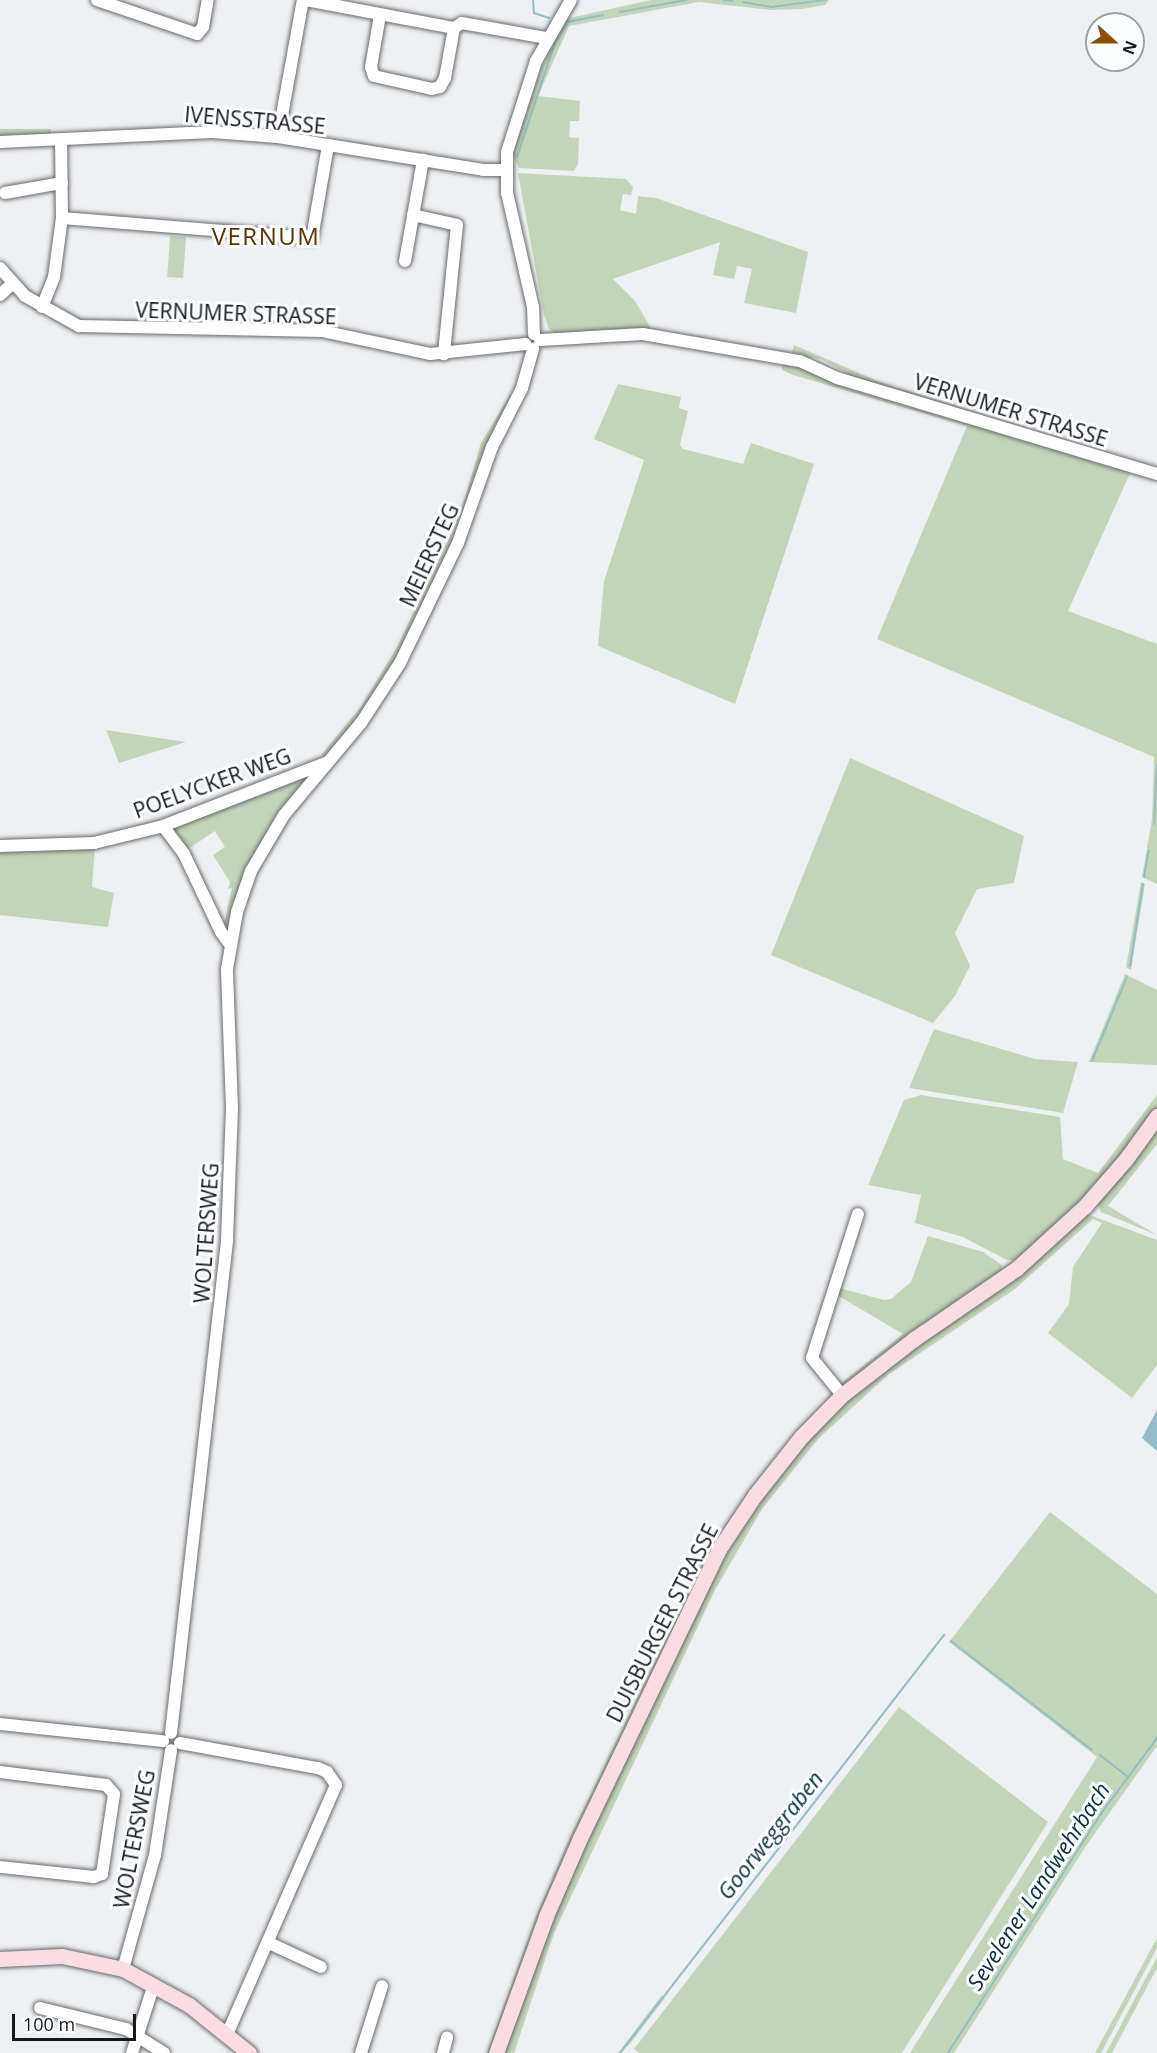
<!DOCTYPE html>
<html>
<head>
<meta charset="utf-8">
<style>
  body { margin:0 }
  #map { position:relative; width:1157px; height:2053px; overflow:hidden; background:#eef0f3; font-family:"Open Sans",sans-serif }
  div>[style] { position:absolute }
  .green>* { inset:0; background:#c3d5b9; transform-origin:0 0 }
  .water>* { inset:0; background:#93bdc6 }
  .stream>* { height:2px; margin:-1px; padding:0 1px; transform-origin:1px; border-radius:1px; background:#93bdc6 }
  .roads { filter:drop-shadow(0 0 2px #686a6d) drop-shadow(0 0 2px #686a6d) }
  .minor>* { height:12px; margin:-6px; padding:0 6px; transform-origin:6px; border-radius:6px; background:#fff }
  .major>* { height:15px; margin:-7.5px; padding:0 7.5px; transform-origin:7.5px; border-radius:7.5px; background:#f9dde2 }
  span { translate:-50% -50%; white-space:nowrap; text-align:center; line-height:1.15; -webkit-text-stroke:6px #fcfdff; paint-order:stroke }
  .street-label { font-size:21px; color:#171819 }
  .water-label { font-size:22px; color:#073139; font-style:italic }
  .quarter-label { font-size:24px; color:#583200; letter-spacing:1.5px }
  .north { position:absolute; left:1085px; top:12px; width:60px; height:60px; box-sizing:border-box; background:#fcfdff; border:2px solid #a0a1a3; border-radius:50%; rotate:111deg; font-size:16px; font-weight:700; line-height:24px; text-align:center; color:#171819 }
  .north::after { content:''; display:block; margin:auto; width:21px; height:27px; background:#885102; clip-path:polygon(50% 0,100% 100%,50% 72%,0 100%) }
  .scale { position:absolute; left:12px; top:2014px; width:124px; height:27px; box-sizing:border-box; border:3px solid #171819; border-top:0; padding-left:8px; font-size:18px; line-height:21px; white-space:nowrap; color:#171819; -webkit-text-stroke:4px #fcfdff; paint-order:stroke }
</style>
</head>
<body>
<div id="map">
  <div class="green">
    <i style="clip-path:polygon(651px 0,829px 0,825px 5px,802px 9px,770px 10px,699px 2px,569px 26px,538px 96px,580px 101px,579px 121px,570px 121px,569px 137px,579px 138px,578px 164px,574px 171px,519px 168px,513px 156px,523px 118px,553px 39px,565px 19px)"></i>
    <i style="clip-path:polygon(0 129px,51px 129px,51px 135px,0 139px)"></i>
    <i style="clip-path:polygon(518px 173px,626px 179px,633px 187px,631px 195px,623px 194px,620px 210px,636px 214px,638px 196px,656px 198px,808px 252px,796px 313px,744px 303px,752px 269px,737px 266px,734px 279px,713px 275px,720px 242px,613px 279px,635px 301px,652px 330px,557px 334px,549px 329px,544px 315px)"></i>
    <i style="left:170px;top:236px;width:16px;height:41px;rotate:4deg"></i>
    <i style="clip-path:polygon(794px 345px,880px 382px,1157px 471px,853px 377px,821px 359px,791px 355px)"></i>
    <i style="clip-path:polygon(782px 364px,799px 364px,1131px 471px,1068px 611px,1157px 644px,1157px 884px,1142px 877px,1152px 819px,1154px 757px,877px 639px,967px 426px,793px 375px,782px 370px)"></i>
    <i style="clip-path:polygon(618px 384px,681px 397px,679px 408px,688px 411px,680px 445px,683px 449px,743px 464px,751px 443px,814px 464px,735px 704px,598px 646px,604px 581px,644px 460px,594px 439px)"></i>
    <i style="clip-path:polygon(510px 395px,513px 398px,457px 536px,382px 686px,329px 756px,321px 755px,360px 708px,397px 647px,461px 511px,481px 443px)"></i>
    <i style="clip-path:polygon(106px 730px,186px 742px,119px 763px)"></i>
    <i style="clip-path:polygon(850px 758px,1024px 836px,1014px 883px,977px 889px,955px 933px,970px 966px,955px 996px,933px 1023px,771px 955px)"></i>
    <i style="clip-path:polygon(306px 772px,309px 780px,287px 805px,229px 929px,223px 929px,232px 888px,228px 889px,230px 882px,213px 855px,225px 847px,215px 831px,185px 851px,171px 829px,297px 781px)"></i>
    <i style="clip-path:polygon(95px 845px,92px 887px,114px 893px,108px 927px,0 915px,0 851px)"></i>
    <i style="clip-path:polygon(1141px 882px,1145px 884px,1131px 970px,1126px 967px)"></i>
    <i style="clip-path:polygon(1125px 974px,1157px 990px,1157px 1065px,1089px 1062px)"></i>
    <i style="clip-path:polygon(934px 1029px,1035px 1059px,1078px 1062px,1063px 1113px,909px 1088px)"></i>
    <i style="clip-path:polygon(921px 1095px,1060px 1117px,1063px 1159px,1098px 1173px,1157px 1095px,1157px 1108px,1097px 1187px,1018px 1261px,1007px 1260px,963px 1237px,915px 1223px,921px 1195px,868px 1185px,904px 1100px)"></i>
    <i style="clip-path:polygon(1157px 1126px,1157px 1144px,1108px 1206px,1157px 1235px,1101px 1212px,1096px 1201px)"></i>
    <i style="clip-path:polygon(1084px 1213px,1157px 1240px,1157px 1365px,1132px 1398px,1048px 1333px,1069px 1304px,1073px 1267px,1102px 1223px,1093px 1219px,1015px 1289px,889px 1374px,819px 1438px,762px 1509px,715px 1590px,554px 1933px,514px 2053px,500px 2053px,549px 1918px,727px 1543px,779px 1471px,850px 1394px)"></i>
    <i style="clip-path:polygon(928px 1236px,983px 1252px,1002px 1265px,1001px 1274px,844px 1387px,839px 1385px,903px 1334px,837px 1295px,839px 1288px,884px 1300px,891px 1299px,911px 1282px)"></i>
    <i style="clip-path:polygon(1050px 1512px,1157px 1594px,1157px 1746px,1086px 1846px,954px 2053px,910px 2053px,1097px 1757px,949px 1642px)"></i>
    <i style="clip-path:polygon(714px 1539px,718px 1541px,492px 2053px,487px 2053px,537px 1914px,571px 1835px)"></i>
    <i style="clip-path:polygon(899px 1707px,1048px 1822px,902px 2053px,639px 2053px,634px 2049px)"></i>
    <i style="clip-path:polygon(1157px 1938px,1157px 1948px,1101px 2053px,1095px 2053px)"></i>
    <i style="clip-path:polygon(1157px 1957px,1157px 1968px,1112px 2053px,1106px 2053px)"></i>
    <i style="clip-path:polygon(662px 1995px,665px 1998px,629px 2045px,618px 2053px)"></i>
  </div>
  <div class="water">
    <i style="clip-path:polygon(1157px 1410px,1157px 1451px,1142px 1438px)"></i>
  </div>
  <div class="stream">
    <i style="left:533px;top:0;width:13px;rotate:86deg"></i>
    <i style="left:534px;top:13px;width:16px;rotate:18deg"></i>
    <i style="left:723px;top:0;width:9px;rotate:6deg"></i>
    <i style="left:743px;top:2px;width:28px;rotate:10deg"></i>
    <i style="left:771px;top:7px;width:54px;rotate:-7.4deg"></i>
    <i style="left:620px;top:12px;width:67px;rotate:-10.3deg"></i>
    <i style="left:562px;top:23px;width:42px;rotate:-11deg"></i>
    <i style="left:517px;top:157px;width:120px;rotate:-71.6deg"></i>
    <i style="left:555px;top:43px;width:22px;rotate:-58deg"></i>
    <i style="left:1154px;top:824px;width:59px;rotate:-87.1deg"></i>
    <i style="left:1144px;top:877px;width:27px;rotate:-80deg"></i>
    <i style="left:1130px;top:966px;width:83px;rotate:-81deg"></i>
    <i style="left:1092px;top:1061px;width:91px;rotate:-67.4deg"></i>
    <i style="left:951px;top:1641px;width:178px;rotate:37.7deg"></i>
    <i style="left:1100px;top:1755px;width:36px;rotate:38deg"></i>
    <i style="left:620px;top:2053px;width:529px;rotate:-52.22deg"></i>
    <i style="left:948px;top:2053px;width:287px;rotate:-57.4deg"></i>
    <i style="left:1103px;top:1811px;width:91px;rotate:-53.5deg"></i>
  </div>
  <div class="roads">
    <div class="minor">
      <i style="left:97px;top:0;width:106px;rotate:18.8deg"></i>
      <i style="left:197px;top:34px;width:9px;rotate:-49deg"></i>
      <i style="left:203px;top:27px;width:27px;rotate:-80deg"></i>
      <i style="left:306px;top:0;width:151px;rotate:10.7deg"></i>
      <i style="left:454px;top:28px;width:9px;rotate:-32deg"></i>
      <i style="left:462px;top:23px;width:85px;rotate:10.1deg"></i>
      <i style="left:380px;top:15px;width:53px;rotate:99.8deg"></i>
      <i style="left:371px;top:67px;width:9px;rotate:72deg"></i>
      <i style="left:374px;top:76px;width:59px;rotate:12.6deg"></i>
      <i style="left:432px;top:89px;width:8px;rotate:-14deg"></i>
      <i style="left:440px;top:87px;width:10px;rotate:-61deg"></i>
      <i style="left:445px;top:78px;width:51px;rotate:-79.8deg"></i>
      <i style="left:278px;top:137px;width:139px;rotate:-79.7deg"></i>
      <i style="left:0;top:142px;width:212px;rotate:-2.7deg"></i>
      <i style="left:212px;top:132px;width:66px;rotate:4.3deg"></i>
      <i style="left:278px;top:137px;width:208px;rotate:9.1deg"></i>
      <i style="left:483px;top:170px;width:23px"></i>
      <i style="left:5px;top:193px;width:58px;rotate:-10deg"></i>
      <i style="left:413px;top:215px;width:45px;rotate:12.8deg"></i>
      <i style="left:457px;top:225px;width:130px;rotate:95.8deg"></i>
      <i style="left:62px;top:218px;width:251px;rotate:4.6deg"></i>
      <i style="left:312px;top:238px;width:94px;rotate:-80.2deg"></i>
      <i style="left:405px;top:261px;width:103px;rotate:-79.9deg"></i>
      <i style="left:0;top:268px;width:38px;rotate:48deg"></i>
      <i style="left:25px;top:296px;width:62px;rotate:29.1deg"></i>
      <i style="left:79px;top:326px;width:243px;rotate:1.2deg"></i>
      <i style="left:322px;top:331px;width:110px;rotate:12deg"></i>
      <i style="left:430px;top:354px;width:96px;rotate:-6deg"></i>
      <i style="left:0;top:295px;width:16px;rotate:-43deg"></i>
      <i style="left:42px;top:307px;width:32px;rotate:-68deg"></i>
      <i style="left:54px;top:277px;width:60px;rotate:-82.3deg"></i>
      <i style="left:62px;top:218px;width:78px;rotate:-90.7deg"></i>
      <i style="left:534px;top:334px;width:27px;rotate:-92deg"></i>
      <i style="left:533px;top:307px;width:117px;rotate:-102.8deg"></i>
      <i style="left:507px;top:193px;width:41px;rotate:-90deg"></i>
      <i style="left:507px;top:152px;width:96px;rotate:-72.3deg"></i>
      <i style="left:536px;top:61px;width:70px;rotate:-60.2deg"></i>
      <i style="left:540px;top:340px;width:103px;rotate:-3.3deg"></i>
      <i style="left:643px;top:334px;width:159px;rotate:9.8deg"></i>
      <i style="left:800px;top:361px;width:41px;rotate:24.7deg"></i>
      <i style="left:837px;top:378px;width:334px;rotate:16.7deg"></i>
      <i style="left:163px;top:826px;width:35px;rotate:53deg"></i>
      <i style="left:184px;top:854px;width:86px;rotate:64.6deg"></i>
      <i style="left:221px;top:932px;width:14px;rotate:54deg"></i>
      <i style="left:0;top:846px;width:94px;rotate:-1.8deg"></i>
      <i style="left:94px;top:843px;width:71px;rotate:-13.8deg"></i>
      <i style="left:163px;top:826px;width:177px;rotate:-21.2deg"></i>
      <i style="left:842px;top:1395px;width:48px;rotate:-129deg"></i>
      <i style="left:812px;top:1358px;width:151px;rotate:-72.3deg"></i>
      <i style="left:0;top:1724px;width:164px;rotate:6deg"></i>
      <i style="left:171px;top:1733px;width:497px;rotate:-83.5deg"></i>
      <i style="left:227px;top:1239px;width:131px;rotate:-87.8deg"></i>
      <i style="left:232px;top:1108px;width:139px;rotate:-92.1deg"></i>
      <i style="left:227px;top:969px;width:58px;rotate:-80deg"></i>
      <i style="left:237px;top:912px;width:43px;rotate:-71.1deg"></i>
      <i style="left:251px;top:871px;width:65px;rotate:-59.5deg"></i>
      <i style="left:284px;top:815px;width:120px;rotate:-50.1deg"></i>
      <i style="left:361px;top:723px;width:72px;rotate:-57deg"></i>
      <i style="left:400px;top:663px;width:133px;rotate:-64.2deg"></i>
      <i style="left:458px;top:543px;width:102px;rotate:-70.5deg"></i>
      <i style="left:492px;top:447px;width:66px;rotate:-63deg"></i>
      <i style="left:522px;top:388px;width:41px;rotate:-74.2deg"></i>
      <i style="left:180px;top:1743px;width:140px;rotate:10.3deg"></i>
      <i style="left:318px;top:1768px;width:10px;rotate:24deg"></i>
      <i style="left:327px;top:1772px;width:16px;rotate:55deg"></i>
      <i style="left:336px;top:1785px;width:273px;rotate:113.6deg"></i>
      <i style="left:0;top:1772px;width:107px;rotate:7deg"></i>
      <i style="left:106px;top:1785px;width:12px;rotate:48deg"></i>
      <i style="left:114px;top:1794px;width:81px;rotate:98.5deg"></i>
      <i style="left:102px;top:1874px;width:9px;rotate:159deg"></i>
      <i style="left:94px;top:1877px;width:95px;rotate:-173.9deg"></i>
      <i style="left:269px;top:1943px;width:57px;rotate:24.8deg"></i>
      <i style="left:123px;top:1969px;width:118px;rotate:-74.3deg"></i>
      <i style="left:155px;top:1855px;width:106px;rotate:-81.3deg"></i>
      <i style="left:40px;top:2008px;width:89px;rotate:13.7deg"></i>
      <i style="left:126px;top:2029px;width:45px;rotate:32.3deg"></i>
      <i style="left:132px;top:2053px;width:72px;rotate:-72.3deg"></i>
      <i style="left:361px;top:2053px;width:70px;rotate:-72.6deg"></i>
      <i style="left:443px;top:2053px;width:16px;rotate:-75deg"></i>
    </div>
    <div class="major">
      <i style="left:0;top:1959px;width:62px;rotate:-2.8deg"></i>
      <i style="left:62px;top:1956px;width:62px;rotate:12deg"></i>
      <i style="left:123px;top:1969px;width:75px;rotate:28.6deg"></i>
      <i style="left:189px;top:2005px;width:77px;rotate:38.7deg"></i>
      <i style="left:496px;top:2053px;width:146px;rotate:-69.9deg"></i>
      <i style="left:546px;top:1916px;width:85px;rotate:-66.4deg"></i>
      <i style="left:580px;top:1838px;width:321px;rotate:-64.3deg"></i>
      <i style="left:719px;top:1549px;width:65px;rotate:-56.3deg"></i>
      <i style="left:755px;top:1495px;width:74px;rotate:-51.6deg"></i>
      <i style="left:801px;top:1437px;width:59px;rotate:-45.7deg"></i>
      <i style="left:842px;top:1395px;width:91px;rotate:-37.9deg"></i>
      <i style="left:914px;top:1339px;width:124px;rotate:-34.5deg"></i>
      <i style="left:1016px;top:1269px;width:93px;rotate:-42.4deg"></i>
      <i style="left:1085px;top:1206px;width:62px;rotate:-48.9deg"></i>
      <i style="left:1126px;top:1159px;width:53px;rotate:-54.2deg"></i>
    </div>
  </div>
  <div class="street-label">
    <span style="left:255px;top:120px;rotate:5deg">IVENSSTRASSE</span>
    <span style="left:236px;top:313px;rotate:2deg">VERNUMER STRASSE</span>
    <span style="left:1011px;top:410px;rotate:17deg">VERNUMER STRASSE</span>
    <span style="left:429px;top:555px;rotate:-65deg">MEIERSTEG</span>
    <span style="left:212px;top:783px;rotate:-20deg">POELYCKER WEG</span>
    <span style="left:206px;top:1233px;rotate:-86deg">WOLTERSWEG</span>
    <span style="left:662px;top:1623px;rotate:-63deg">DUISBURGER STRASSE</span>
    <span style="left:134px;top:1839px;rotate:-79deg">WOLTERSWEG</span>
  </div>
  <div class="water-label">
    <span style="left:770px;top:1835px;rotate:-52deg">Goorweggraben</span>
    <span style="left:1038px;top:1886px;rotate:-57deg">Sevelener Landwehrbach</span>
  </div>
  <div class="quarter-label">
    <span style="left:266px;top:236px">VERNUM</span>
  </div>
  <div class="north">N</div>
  <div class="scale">100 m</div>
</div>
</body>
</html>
